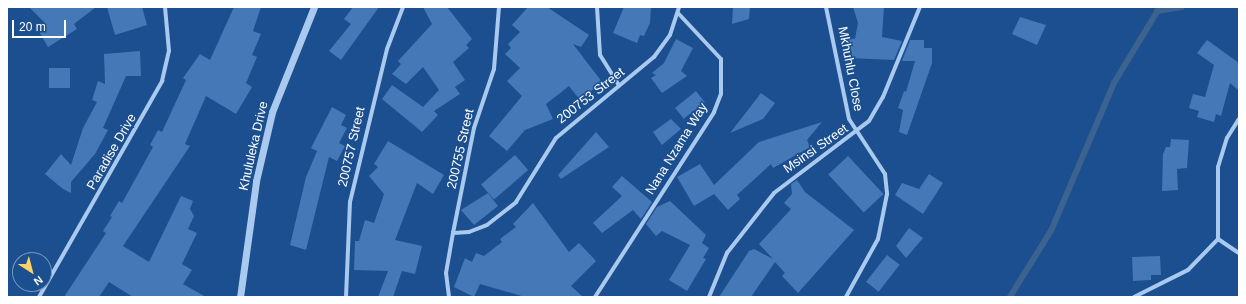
<!DOCTYPE html>
<html>
<head>
<meta charset="utf-8">
<style>
  body { margin:0 }
  #map { position:relative; width:1246px; height:304px; overflow:hidden; background:#1b4f8f; font-family:Arial,sans-serif }
  div>[style] { position:absolute }
  .stream>* { height:5.5px; margin:-2.75px; padding:0 2.75px; transform-origin:2.75px; border-radius:2.75px; background:#3c6290 }
  .building>* { inset:0; background:#4478b7; transform-origin:0 0 }
  .minor>* { height:4px; margin:-2px; padding:0 2px; transform-origin:2px; border-radius:2px; background:#a9c9ee }
  .tertiary>* { height:7px; margin:-3.5px; padding:0 3.5px; transform-origin:3.5px; border-radius:3.5px; background:#a9c9ee }
  span { translate:-50% -50%; white-space:nowrap; text-align:center; line-height:1.15; -webkit-text-stroke:3px #1b4f8f; paint-order:stroke }
  .street-label { font-size:13px; color:#fff }
  .frame { position:absolute; inset:0; border:8px solid #fff; pointer-events:none }
  .north { position:absolute; left:12px; top:252px; width:40px; height:40px; box-sizing:border-box; background:#1b4f8f; border:1px solid #7695bc; border-radius:50%; rotate:144deg; font-size:11px; font-weight:700; line-height:16px; text-align:center; color:#fff }
  .north::after { content:''; display:block; margin:auto; width:14px; height:18px; background:#ffd166; clip-path:polygon(50% 0,100% 100%,50% 72%,0 100%) }
  .scale { position:absolute; left:12px; top:20px; width:54px; height:18px; box-sizing:border-box; border:2px solid #fff; border-top:0; padding-left:5px; font-size:12px; line-height:14px; white-space:nowrap; color:#fff; -webkit-text-stroke:3px #1b4f8f; paint-order:stroke }
</style>
</head>
<body>
<div id="map">
  <div class="stream">
    <i style="left:1157px;top:11px;width:25px;rotate:-9deg"></i>
    <i style="left:1010px;top:297px;width:78px;rotate:-58.2deg"></i>
    <i style="left:1051px;top:231px;width:161px;rotate:-66.9deg"></i>
    <i style="left:1114px;top:83px;width:89px;rotate:-58.8deg"></i>
  </div>
  <div class="building">
    <i style="clip-path:polygon(29px 7px,96px 7px,74px 24px,77px 29px,48px 47px,37px 28px,45px 23px)"></i>
    <i style="clip-path:polygon(107px 7px,142px 7px,147px 25px,115px 35px)"></i>
    <i style="clip-path:polygon(234px 7px,261px 7px,253px 31px,261px 34px,252px 55px,257px 57px,246px 83px,252px 87px,236px 114px,206px 96px,185px 144px,190px 146px,123px 246px,149px 262px,181px 196px,193px 201px,190px 209px,194px 216px,188px 229px,197px 233px,182px 264px,192px 270px,183px 284px,206px 297px,133px 297px,109px 282px,99px 297px,64px 297px,106px 233px,103px 231px,112px 217px,110px 216px,119px 201px,122px 203px,153px 147px,150px 145px,158px 130px,162px 132px,186px 80px,183px 78px,200px 54px,210px 60px)"></i>
    <i style="clip-path:polygon(353px 7px,379px 7px,341px 60px,329px 51px,351px 24px,344px 19px)"></i>
    <i style="clip-path:polygon(423px 7px,447px 7px,472px 39px,466px 45px,469px 48px,453px 62px,465px 80px,455px 87px,460px 94px,434px 111px,438px 115px,422px 132px,382px 99px,392px 85px,423px 107px,439px 90px,423px 67px,406px 84px,392px 74px,401px 64px,398px 61px,432px 24px)"></i>
    <i style="clip-path:polygon(528px 7px,547px 7px,589px 35px,581px 47px,573px 44px,602px 82px,580px 100px,569px 86px,546px 104px,553px 119px,525px 130px,507px 151px,489px 136px,522px 96px,507px 81px,520px 68px,505px 54px,511px 48px,508px 44px,520px 32px,512px 25px)"></i>
    <i style="clip-path:polygon(624px 7px,651px 7px,650px 23px,644px 36px,640px 35px,637px 43px,613px 33px)"></i>
    <i style="clip-path:polygon(733px 7px,750px 7px,749px 19px,732px 24px)"></i>
    <i style="clip-path:polygon(853px 7px,884px 7px,882px 37px,902px 41px,894px 60px,849px 58px,848px 38px,855px 39px,858px 23px)"></i>
    <i style="clip-path:polygon(1020px 17px,1046px 25px,1037px 45px,1012px 34px)"></i>
    <i style="clip-path:polygon(676px 39px,693px 48px,681px 71px,687px 76px,662px 93px,651px 78px,656px 75px,652px 73px,664px 63px)"></i>
    <i style="clip-path:polygon(910px 40px,924px 40px,924px 48px,932px 48px,932px 63px,907px 135px,899px 132px,903px 110px,898px 108px,904px 91px,906px 92px,915px 61px,902px 61px)"></i>
    <i style="clip-path:polygon(1207px 40px,1239px 63px,1239px 91px,1230px 83px,1221px 116px,1216px 114px,1214px 122px,1197px 117px,1199px 111px,1189px 108px,1193px 94px,1205px 97px,1214px 65px,1197px 53px)"></i>
    <i style="clip-path:polygon(140px 51px,141px 76px,126px 76px,103px 128px,108px 130px,95px 154px,71px 182px,71px 193px,63px 189px,45px 174px,61px 154px,71px 165px,83px 128px,97px 102px,92px 100px,98px 81px,105px 84px,104px 54px)"></i>
    <i style="left:49px;top:68px;width:21px;height:20px"></i>
    <i style="left:696px;top:91px;width:14px;height:27px;rotate:51deg"></i>
    <i style="clip-path:polygon(761px 93px,775px 103px,763px 119px,730px 133px)"></i>
    <i style="clip-path:polygon(332px 107px,346px 115px,341px 125px,347px 128px,339px 143px,345px 146px,337px 161px,329px 157px,306px 250px,290px 245px,306px 177px,317px 151px,311px 148px)"></i>
    <i style="clip-path:polygon(671px 119px,681px 129px,662px 145px,653px 132px)"></i>
    <i style="clip-path:polygon(822px 122px,807px 140px,810px 147px,773px 168px,771px 164px,737px 195px,740px 199px,728px 210px,714px 194px,694px 206px,677px 177px,700px 164px,714px 185px,759px 142px)"></i>
    <i style="clip-path:polygon(596px 132px,609px 147px,561px 179px,558px 175px)"></i>
    <i style="clip-path:polygon(1171px 139px,1189px 140px,1187px 168px,1177px 169px,1178px 190px,1162px 191px,1163px 154px,1166px 147px,1170px 147px)"></i>
    <i style="clip-path:polygon(388px 141px,444px 175px,433px 194px,417px 183px,395px 240px,422px 246px,415px 274px,402px 271px,393px 297px,378px 297px,388px 271px,354px 270px,355px 241px,359px 241px,365px 220px,374px 223px,384px 194px,369px 176px,378px 167px,374px 164px)"></i>
    <i style="left:515px;top:155px;width:20px;height:45px;rotate:49deg"></i>
    <i style="left:848px;top:156px;width:52px;height:27px;rotate:47deg"></i>
    <i style="clip-path:polygon(929px 174px,943px 183px,923px 214px,895px 195px,902px 183px,919px 189px)"></i>
    <i style="clip-path:polygon(622px 176px,652px 202px,641px 219px,633px 210px,602px 233px,593px 223px,622px 196px,612px 187px)"></i>
    <i style="clip-path:polygon(797px 180px,805px 192px,854px 230px,798px 293px,782px 276px,785px 273px,775px 262px,751px 297px,719px 297px,749px 251px,754px 249px,773px 259px,759px 244px,791px 209px,784px 203px,792px 194px,791px 184px)"></i>
    <i style="clip-path:polygon(488px 193px,498px 206px,474px 225px,461px 210px)"></i>
    <i style="clip-path:polygon(670px 201px,706px 235px,702px 243px,709px 248px,703px 258px,706px 259px,687px 291px,669px 280px,690px 245px,662px 231px,656px 236px,646px 224px,657px 207px)"></i>
    <i style="clip-path:polygon(533px 203px,569px 252px,579px 243px,596px 261px,571px 286px,583px 297px,525px 297px,480px 284px,474px 297px,454px 287px,465px 258px,472px 262px,476px 253px,484px 256px,502px 242px,500px 239px,516px 227px,513px 224px)"></i>
    <i style="clip-path:polygon(909px 228px,923px 238px,906px 258px,896px 246px)"></i>
    <i style="left:887px;top:255px;width:16px;height:34px;rotate:38deg"></i>
    <i style="clip-path:polygon(1160px 256px,1161px 275px,1151px 275px,1151px 280px,1133px 281px,1132px 257px)"></i>
  </div>
  <div class="minor">
    <i style="left:597px;top:7px;width:48px;rotate:86.4deg"></i>
    <i style="left:600px;top:55px;width:36px;rotate:58deg"></i>
    <i style="left:826px;top:7px;width:114px;rotate:78.4deg"></i>
    <i style="left:849px;top:119px;width:66px;rotate:56.8deg"></i>
    <i style="left:885px;top:174px;width:20px;rotate:84deg"></i>
    <i style="left:887px;top:194px;width:46px;rotate:101.3deg"></i>
    <i style="left:878px;top:239px;width:66px;rotate:118.9deg"></i>
    <i style="left:453px;top:233px;width:16px;rotate:-4deg"></i>
    <i style="left:469px;top:232px;width:19px;rotate:-21deg"></i>
    <i style="left:487px;top:225px;width:37px;rotate:-38deg"></i>
    <i style="left:516px;top:202px;width:75px;rotate:-58deg"></i>
    <i style="left:556px;top:138px;width:127px;rotate:-39.6deg"></i>
    <i style="left:654px;top:57px;width:27px;rotate:-54deg"></i>
    <i style="left:670px;top:35px;width:29px;rotate:-72deg"></i>
    <i style="left:1218px;top:239px;width:25px;rotate:34deg"></i>
    <i style="left:39px;top:297px;width:249px;rotate:-60.3deg"></i>
    <i style="left:162px;top:81px;width:31px;rotate:-77deg"></i>
    <i style="left:169px;top:51px;width:44px;rotate:-95.2deg"></i>
    <i style="left:346px;top:297px;width:95px;rotate:-87.6deg"></i>
    <i style="left:350px;top:202px;width:157px;rotate:-76.4deg"></i>
    <i style="left:387px;top:49px;width:45px;rotate:-69.1deg"></i>
    <i style="left:449px;top:297px;width:24px;rotate:-97deg"></i>
    <i style="left:446px;top:273px;width:41px;rotate:-80.1deg"></i>
    <i style="left:453px;top:233px;width:107px;rotate:-78.7deg"></i>
    <i style="left:474px;top:128px;width:62px;rotate:-71.3deg"></i>
    <i style="left:494px;top:69px;width:62px;rotate:-85.4deg"></i>
    <i style="left:595px;top:297px;width:220px;rotate:-57.2deg"></i>
    <i style="left:714px;top:112px;width:19px;rotate:-69deg"></i>
    <i style="left:721px;top:94px;width:35px;rotate:-90deg"></i>
    <i style="left:721px;top:59px;width:63px;rotate:-133.1deg"></i>
    <i style="left:709px;top:297px;width:48px;rotate:-67.8deg"></i>
    <i style="left:727px;top:253px;width:76px;rotate:-51.9deg"></i>
    <i style="left:774px;top:193px;width:119px;rotate:-37.2deg"></i>
    <i style="left:869px;top:121px;width:28px;rotate:-60deg"></i>
    <i style="left:883px;top:97px;width:97px;rotate:-67.7deg"></i>
    <i style="left:1134px;top:297px;width:60px;rotate:-26.6deg"></i>
    <i style="left:1188px;top:270px;width:43px;rotate:-45.9deg"></i>
    <i style="left:1218px;top:239px;width:72px;rotate:-90deg"></i>
    <i style="left:1218px;top:167px;width:30px;rotate:-73deg"></i>
    <i style="left:1227px;top:138px;width:22px;rotate:-58deg"></i>
  </div>
  <div class="tertiary">
    <i style="left:240px;top:297px;width:117px;rotate:-82.1deg"></i>
    <i style="left:256px;top:181px;width:71px;rotate:-76.9deg"></i>
    <i style="left:272px;top:112px;width:113px;rotate:-68.2deg"></i>
  </div>
  <div class="street-label">
    <span style="left:850px;top:69px;rotate:79deg">Mkhuhlu Close</span>
    <span style="left:591px;top:96px;rotate:-38deg">200753 Street</span>
    <span style="left:254px;top:146px;rotate:-77deg">Khululeka Drive</span>
    <span style="left:352px;top:147px;rotate:-77deg">200757 Street</span>
    <span style="left:461px;top:149px;rotate:-77deg">200755 Street</span>
    <span style="left:677px;top:149px;rotate:-58deg">Nana Nzama Way</span>
    <span style="left:816px;top:149px;rotate:-35deg">Msinsi Street</span>
    <span style="left:112px;top:152px;rotate:-60deg">Paradise Drive</span>
  </div>
  <div class="frame"></div>
  <div class="north">N</div>
  <div class="scale">20 m</div>
</div>
</body>
</html>
